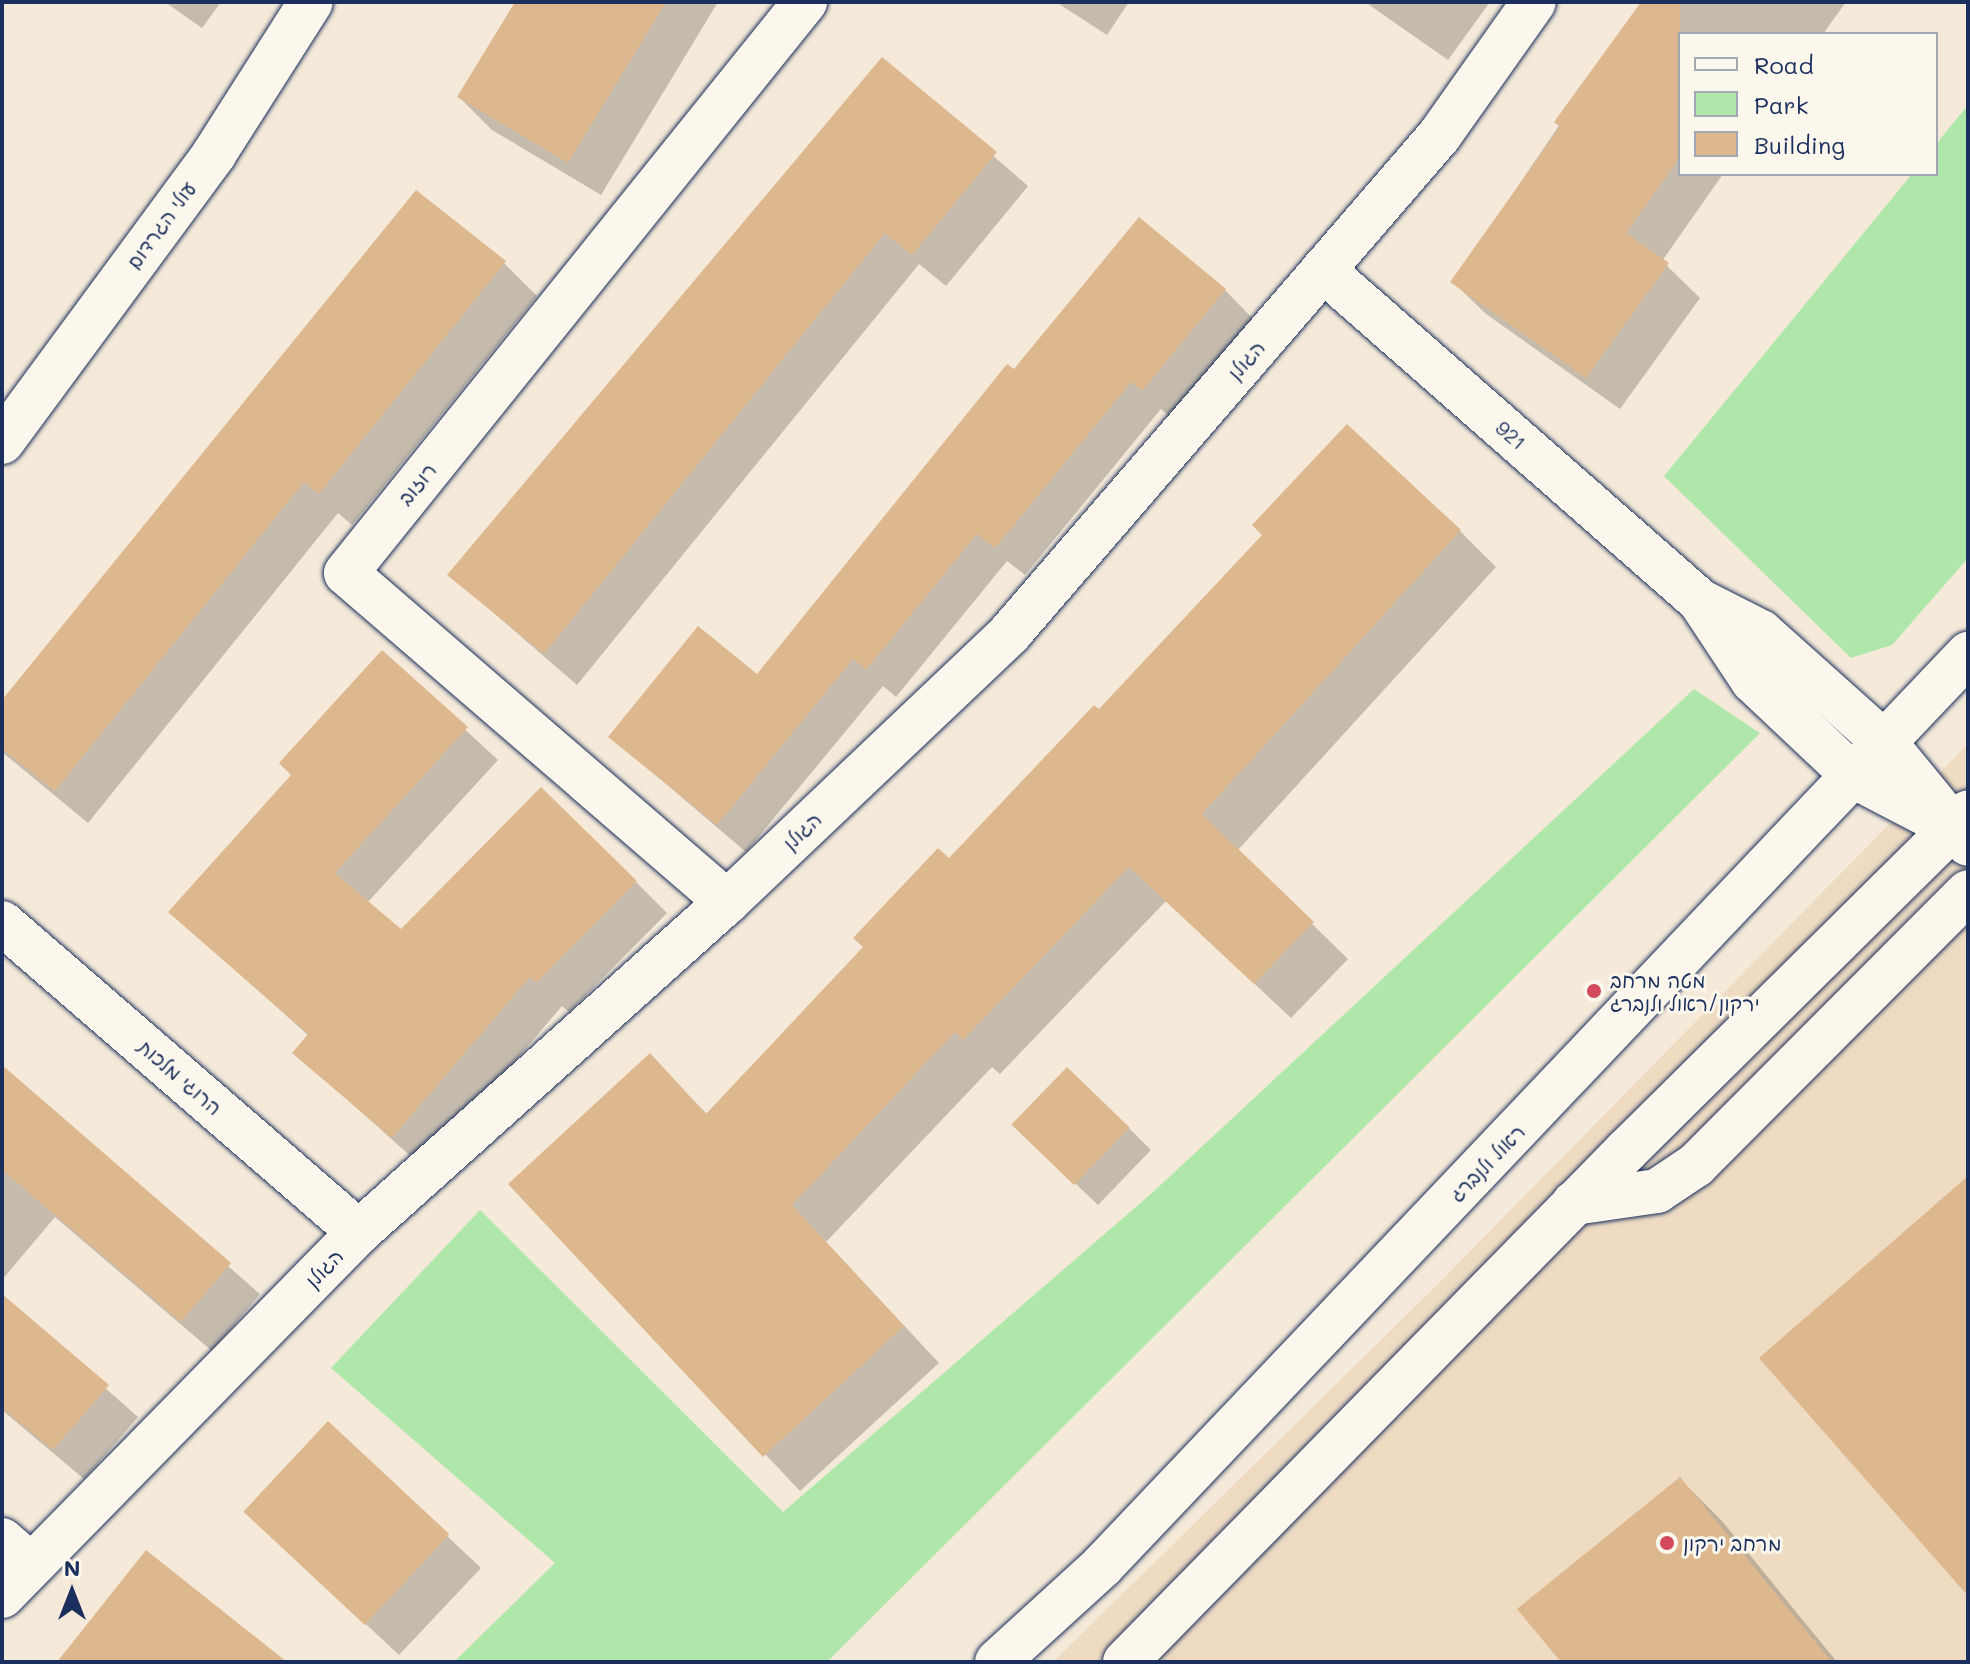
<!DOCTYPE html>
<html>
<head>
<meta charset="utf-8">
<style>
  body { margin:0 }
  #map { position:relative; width:1970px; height:1664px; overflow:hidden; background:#f5ead9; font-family:Mali,"Playpen Sans Hebrew",sans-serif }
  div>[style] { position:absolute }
  .built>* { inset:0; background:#eedbc2 }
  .green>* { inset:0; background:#afe7aa }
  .shadow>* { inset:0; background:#0003 }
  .building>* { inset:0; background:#ddb78e; transform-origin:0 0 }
  .roads { filter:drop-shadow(0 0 2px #1b2f5e) drop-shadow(0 0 2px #1b2f5e) }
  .minor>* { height:44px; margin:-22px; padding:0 22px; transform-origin:22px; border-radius:22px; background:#fbf7ec }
  .tertiary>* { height:44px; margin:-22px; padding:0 22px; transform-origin:22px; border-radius:22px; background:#fbf7ec }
  .dots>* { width:22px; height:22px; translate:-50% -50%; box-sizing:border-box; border:4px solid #fbf7ec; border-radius:50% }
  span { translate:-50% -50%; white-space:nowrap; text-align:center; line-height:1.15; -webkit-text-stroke:6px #fbf7ec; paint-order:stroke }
  .street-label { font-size:20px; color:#1b2f5e }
  .poi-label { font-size:20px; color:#1b2f5e }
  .left { translate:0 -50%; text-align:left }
  .frame { position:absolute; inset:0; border:4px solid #1b2f5e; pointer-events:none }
  .legend { position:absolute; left:1678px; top:32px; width:260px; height:144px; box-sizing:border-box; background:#fbf7ec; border:2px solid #a1a7b3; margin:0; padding:10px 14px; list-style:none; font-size:24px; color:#1b2f5e }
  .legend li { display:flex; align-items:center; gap:16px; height:40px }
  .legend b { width:40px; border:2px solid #a1a7b3 }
  .north { position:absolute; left:32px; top:1552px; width:80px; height:80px; -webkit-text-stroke:6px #fbf7ec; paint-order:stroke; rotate:0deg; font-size:22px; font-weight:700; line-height:32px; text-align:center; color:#1b2f5e }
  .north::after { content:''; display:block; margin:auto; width:28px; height:36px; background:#1b2f5e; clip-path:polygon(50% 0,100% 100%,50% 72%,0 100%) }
</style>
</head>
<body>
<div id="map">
  <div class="built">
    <i style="clip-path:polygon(1968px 744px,1968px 1662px,1053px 1662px,1440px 1282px)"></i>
  </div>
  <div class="green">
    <i style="clip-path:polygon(1968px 105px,1968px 558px,1892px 645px,1851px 658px,1664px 476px,1912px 174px,1936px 174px,1936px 144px)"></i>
    <i style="clip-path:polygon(1694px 689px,1760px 733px,827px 1662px,454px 1662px,555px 1563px,331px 1368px,480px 1210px,783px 1512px,1152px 1193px)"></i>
  </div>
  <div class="shadow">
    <i style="clip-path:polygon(165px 2px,221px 2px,202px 28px)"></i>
    <i style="clip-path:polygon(517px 2px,718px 2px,601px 195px,492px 130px,459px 97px)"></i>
    <i style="clip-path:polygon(1056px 2px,1129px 2px,1107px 35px)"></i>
    <i style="clip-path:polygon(1365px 2px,1490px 2px,1448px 60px)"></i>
    <i style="clip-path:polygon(1643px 2px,1846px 2px,1823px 34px,1680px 34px,1680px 174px,1723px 174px,1662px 261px,1700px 298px,1620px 409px,1486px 314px,1453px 282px)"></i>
    <i style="clip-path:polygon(882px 60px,1028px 186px,946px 286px,919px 264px,577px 685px,450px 575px)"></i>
    <i style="clip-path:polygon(504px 263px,537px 296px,352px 525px,338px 513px,88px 823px,2px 752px,2px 703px)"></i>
    <i style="clip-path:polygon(1225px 290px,1253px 319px,1171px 418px,1161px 409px,1025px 575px,1007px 561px,896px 697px,883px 686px,746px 852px,611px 737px,758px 677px,1014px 372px)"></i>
    <i style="clip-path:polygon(1460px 531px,1496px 567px,1237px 851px,1348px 959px,1291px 1018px,1166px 901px,1000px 1074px,992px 1067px,826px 1242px,939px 1363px,800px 1491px,511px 1184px,649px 1056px,708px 1115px,1099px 712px)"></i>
    <i style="clip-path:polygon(382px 653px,498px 760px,367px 903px,401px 932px,636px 882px,667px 913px,569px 1012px,562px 1006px,424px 1168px,295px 1053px,309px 1036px,171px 912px,294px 775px)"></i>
    <i style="clip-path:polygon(2px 1069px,260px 1294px,212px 1351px,55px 1217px,2px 1280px)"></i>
    <i style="clip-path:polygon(1129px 1128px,1151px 1150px,1098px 1205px,1038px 1148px)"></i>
    <i style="clip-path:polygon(2px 1297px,138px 1417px,84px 1479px,2px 1410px)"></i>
    <i style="clip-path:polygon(328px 1424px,481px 1568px,399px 1655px,280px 1544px)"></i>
    <i style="clip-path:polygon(1680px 1479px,1722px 1521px,1837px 1662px,1563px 1662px)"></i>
  </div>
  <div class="building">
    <i style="clip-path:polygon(515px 2px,666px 2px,568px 163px,457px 97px)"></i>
    <i style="clip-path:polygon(1641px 2px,1680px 2px,1680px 157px,1626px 233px,1669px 263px,1586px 378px,1450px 282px,1560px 127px,1554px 122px)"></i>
    <i style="clip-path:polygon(882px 57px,997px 152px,912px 255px,885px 233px,544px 654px,447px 575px)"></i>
    <i style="clip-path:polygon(416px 190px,506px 261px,319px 494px,304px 482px,55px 791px,2px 749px,2px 700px)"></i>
    <i style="clip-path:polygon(1139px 217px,1226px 289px,1142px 391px,1131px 382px,995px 548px,977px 534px,866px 670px,853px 659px,717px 825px,608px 737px,698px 626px,757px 674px,1007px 364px,1014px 369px)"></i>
    <i style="clip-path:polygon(1347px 424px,1461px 530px,1202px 814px,1314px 922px,1254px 984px,1129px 867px,963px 1040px,955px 1032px,792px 1205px,904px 1326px,763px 1457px,508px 1184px,650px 1053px,706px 1114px,863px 947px,853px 938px,938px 848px,949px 858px,1094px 705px,1099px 709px,1262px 535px,1252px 525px)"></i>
    <i style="clip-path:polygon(382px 650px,468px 727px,335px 873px,401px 929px,541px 787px,637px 881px,536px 983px,530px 977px,392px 1138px,292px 1053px,308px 1034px,168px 912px,291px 775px,279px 763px)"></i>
    <i style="clip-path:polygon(2px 1065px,231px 1263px,181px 1322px,2px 1170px)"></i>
    <i style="left:1067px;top:1067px;width:87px;height:80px;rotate:44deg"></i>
    <i style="clip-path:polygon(1968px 1176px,1968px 1596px,1759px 1358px)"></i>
    <i style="clip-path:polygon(2px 1294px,109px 1385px,53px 1450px,2px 1408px)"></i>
    <i style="left:328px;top:1421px;width:166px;height:124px;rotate:43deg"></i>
    <i style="clip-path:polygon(1680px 1477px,1832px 1662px,1561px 1662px,1517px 1609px)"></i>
    <i style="clip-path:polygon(146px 1550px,287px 1662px,57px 1662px)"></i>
  </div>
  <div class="roads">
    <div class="minor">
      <i style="left:1323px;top:270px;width:502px;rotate:41.28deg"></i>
      <i style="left:1700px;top:601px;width:68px;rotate:26.9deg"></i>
      <i style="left:1761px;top:632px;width:168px;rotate:41.9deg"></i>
      <i style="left:2px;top:442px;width:358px;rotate:-53.6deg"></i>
      <i style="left:214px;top:154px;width:180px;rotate:-57.5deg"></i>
      <i style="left:1700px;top:601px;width:96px;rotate:56.5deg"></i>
      <i style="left:1753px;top:681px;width:140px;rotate:43.3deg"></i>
      <i style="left:1855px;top:777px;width:110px;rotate:27.5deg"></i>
      <i style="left:727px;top:902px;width:503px;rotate:-139.19deg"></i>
      <i style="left:346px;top:573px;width:733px;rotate:-51.21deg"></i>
      <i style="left:2px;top:923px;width:472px;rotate:40.9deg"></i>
      <i style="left:2px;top:1540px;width:38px;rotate:41deg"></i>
      <i style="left:2px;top:1596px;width:510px;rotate:-45.56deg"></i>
      <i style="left:359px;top:1232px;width:494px;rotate:-41.9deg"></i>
      <i style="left:727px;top:902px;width:390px;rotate:-43.5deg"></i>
      <i style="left:1010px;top:633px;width:657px;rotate:-49.2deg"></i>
      <i style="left:1439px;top:136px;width:164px;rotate:-54.7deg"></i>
    </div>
    <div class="tertiary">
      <i style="left:1886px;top:744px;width:129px;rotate:50.6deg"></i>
      <i style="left:1574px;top:1203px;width:84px;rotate:-8.2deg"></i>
      <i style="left:1657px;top:1191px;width:47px;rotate:-33.7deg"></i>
      <i style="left:1696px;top:1165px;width:385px;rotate:-45.1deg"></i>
      <i style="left:997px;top:1662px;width:142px;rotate:-42.4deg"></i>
      <i style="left:1102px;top:1566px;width:1258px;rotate:-46.48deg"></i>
      <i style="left:1125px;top:1662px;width:717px;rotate:-45.57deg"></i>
      <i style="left:1627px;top:1150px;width:480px;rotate:-44.7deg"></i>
    </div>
  </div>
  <div class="dots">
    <i style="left:1594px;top:991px;background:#d1495b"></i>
    <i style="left:1667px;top:1543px;background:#d1495b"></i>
  </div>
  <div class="street-label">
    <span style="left:161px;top:225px;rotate:-54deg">עולי הגרדום</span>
    <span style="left:1246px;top:360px;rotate:-49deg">הגולן</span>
    <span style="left:1511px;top:435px;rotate:41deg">921</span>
    <span style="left:417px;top:484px;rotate:-51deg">רוזוב</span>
    <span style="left:802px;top:831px;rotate:-44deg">הגולן</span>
    <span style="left:180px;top:1077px;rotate:41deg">הרוגי מלכות</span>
    <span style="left:1487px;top:1163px;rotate:-46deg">ראול ולנברג</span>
    <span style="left:324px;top:1268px;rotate:-46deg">הגולן</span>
  </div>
  <div class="poi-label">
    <span class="left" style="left:1610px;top:992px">מטה מרחב<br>ירקון/ראול ולנברג</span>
    <span class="left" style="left:1683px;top:1543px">מרחב ירקון</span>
  </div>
  <div class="frame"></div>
  <ul class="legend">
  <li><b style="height:10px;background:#fbf7ec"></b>Road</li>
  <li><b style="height:22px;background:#afe7aa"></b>Park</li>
  <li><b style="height:22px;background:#ddb78e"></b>Building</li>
  </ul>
  <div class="north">N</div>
</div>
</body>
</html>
